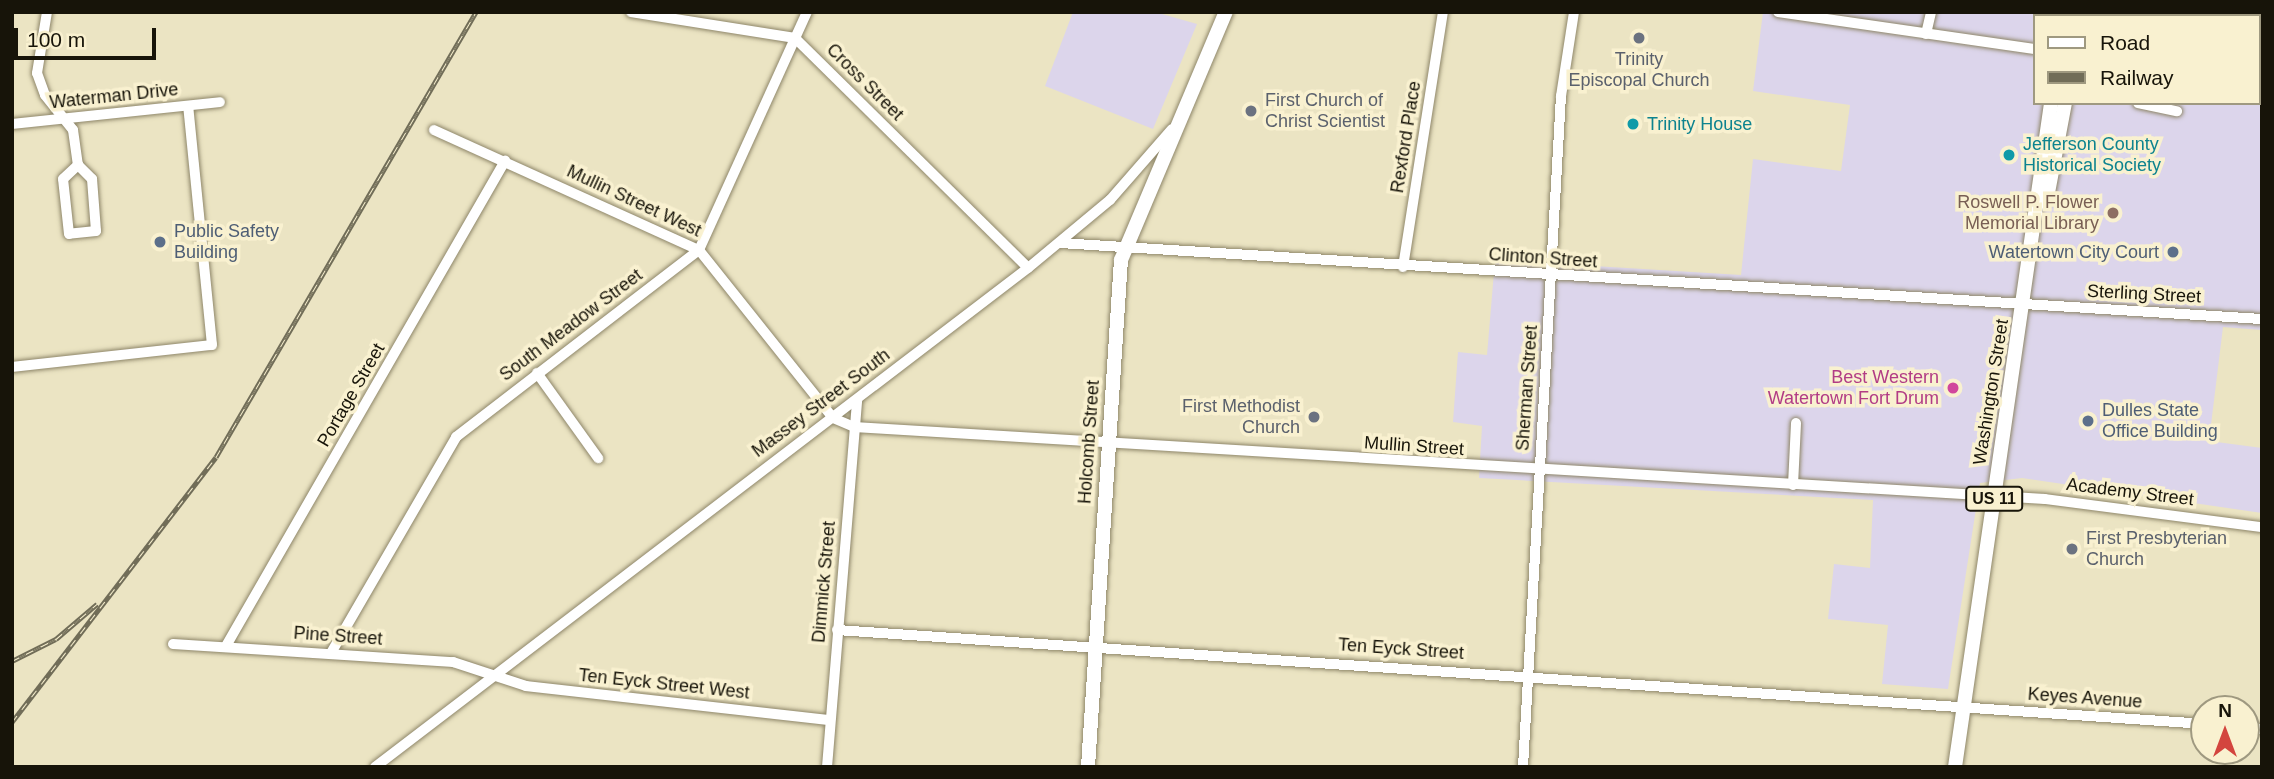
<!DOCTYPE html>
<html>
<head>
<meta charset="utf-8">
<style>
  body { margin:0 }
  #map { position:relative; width:2274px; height:779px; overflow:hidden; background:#ebe4c3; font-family:Arial,sans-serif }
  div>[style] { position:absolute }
  .commercial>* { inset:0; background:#dcd5eb }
  .roads { filter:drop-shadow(0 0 2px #8e8669) drop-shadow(0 0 2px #8e8669) }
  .minor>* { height:10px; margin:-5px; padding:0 5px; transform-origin:5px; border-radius:5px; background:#fff }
  .major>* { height:14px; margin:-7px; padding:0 7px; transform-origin:7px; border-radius:7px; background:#fff }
  .rail>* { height:5px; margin-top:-2.5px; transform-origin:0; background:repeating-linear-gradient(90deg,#f9f1d0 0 8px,#716d58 0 16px); box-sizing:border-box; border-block:2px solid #716d58 }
  .dots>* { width:19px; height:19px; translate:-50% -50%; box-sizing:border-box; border:4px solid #f9f1d0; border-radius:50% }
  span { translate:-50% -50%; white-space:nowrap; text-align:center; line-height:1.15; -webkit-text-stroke:7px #f9f1d0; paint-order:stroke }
  .shield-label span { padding:2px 5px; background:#f9f1d0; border:2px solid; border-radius:5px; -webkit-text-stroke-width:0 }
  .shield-label { font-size:16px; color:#171409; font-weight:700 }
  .worship-label { font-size:18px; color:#5b616d }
  .left { translate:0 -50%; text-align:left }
  .right { translate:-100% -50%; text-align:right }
  .street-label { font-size:18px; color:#171409 }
  .culture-label { font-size:18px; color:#0d838f }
  .education-label { font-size:18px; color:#785e54 }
  .service-label { font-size:18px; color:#4e5e75 }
  .hotel-label { font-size:18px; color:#b23c85 }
  .frame { position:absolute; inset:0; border:14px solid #171409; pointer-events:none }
  .legend { position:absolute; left:2033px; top:14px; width:228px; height:91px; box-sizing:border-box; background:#f9f1d0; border:2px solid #9f9980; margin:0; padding:9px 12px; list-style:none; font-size:21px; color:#171409 }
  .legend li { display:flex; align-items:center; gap:14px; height:35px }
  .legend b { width:35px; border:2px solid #9f9980 }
  .north { position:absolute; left:2190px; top:695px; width:70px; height:70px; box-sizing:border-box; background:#f9f1d0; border:2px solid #9f9980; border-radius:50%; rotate:0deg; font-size:19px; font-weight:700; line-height:28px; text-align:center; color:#171409 }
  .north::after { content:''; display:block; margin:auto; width:24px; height:32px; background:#d3453e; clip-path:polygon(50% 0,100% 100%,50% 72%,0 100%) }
  .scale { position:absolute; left:14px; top:28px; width:142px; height:32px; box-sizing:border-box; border:4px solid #171409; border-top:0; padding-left:9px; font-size:21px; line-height:24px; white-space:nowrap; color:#171409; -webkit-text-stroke:5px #f9f1d0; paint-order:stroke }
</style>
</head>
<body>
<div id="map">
  <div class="commercial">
    <i style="clip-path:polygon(1073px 12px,1155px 12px,1197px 24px,1153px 129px,1045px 86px)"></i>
    <i style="clip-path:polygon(evenodd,1763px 12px,2262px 12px,2262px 330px,2223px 327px,2209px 441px,2262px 448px,2262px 513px,2022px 478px,1980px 483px,1948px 689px,1882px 684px,1888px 625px,1828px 619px,1834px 564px,1870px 568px,1873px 500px,1479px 478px,1482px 426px,1453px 422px,1458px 352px,1487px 355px,1495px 260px,1741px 275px,1753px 159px,1841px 171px,1850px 105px,1753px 91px,1763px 12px,2034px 16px,2258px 16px,2258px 103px,2034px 103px,2034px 16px)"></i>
  </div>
  <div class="roads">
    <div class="minor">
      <i style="left:47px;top:12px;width:62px;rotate:99.3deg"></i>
      <i style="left:37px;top:73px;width:23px;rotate:70deg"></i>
      <i style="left:45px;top:95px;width:45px;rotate:51.3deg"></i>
      <i style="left:73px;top:130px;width:35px;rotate:82deg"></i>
      <i style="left:78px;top:165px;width:20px;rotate:45deg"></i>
      <i style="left:92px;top:179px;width:52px;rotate:85.6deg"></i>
      <i style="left:96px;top:231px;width:27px;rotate:174deg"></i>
      <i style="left:69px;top:234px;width:55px;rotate:-96.2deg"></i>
      <i style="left:63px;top:179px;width:21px;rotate:-43deg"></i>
      <i style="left:631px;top:12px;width:166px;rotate:9deg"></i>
      <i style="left:795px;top:38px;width:327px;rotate:44.6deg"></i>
      <i style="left:1778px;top:12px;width:259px;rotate:8.2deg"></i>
      <i style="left:2209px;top:12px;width:4px;rotate:63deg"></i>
      <i style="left:1926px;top:34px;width:23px;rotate:-77deg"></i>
      <i style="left:2258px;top:68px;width:6px;rotate:45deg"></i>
      <i style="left:2138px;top:103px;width:40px;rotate:12deg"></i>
      <i style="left:12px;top:124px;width:209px;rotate:-6deg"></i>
      <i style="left:434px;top:130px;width:291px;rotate:24.4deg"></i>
      <i style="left:699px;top:250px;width:215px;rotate:51.4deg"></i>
      <i style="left:833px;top:418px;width:23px;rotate:23deg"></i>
      <i style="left:854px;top:427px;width:1193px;rotate:3.46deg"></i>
      <i style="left:2045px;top:499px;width:219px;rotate:7.4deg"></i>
      <i style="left:1060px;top:243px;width:1204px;rotate:3.62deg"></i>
      <i style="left:1403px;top:267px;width:258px;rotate:-81.1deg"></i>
      <i style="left:12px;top:367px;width:201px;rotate:-6.3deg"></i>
      <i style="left:212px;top:345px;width:240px;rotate:-95.7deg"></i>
      <i style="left:537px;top:373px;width:105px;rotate:54.3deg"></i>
      <i style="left:1793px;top:485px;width:62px;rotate:-87.2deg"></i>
      <i style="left:837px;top:630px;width:1370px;rotate:3.93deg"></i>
      <i style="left:173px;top:644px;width:281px;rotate:3.7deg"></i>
      <i style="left:453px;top:662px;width:77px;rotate:18.2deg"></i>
      <i style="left:526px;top:686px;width:306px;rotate:6.4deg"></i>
      <i style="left:226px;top:646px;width:560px;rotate:-60.09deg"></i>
      <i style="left:331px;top:653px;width:250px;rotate:-59.9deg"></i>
      <i style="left:456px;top:437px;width:307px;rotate:-37.6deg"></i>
      <i style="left:699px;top:250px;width:261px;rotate:-65.6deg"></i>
      <i style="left:2246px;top:728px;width:16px;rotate:4deg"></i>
      <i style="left:375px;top:767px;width:822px;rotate:-37.39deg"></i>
      <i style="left:1028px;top:268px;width:107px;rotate:-39.7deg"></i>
      <i style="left:1110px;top:200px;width:94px;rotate:-48.9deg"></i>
      <i style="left:827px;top:767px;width:368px;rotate:-85.3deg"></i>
      <i style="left:1523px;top:767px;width:672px;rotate:-86.76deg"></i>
      <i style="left:1561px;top:96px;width:85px;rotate:-81.2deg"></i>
    </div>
    <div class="major">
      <i style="left:2062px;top:16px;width:4px;rotate:-76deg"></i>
      <i style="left:2079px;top:16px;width:4px;rotate:-76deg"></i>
      <i style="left:2047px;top:198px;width:97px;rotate:-79.3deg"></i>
      <i style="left:1088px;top:767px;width:508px;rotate:-86.28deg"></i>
      <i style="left:1121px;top:260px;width:269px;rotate:-67.1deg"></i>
      <i style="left:1955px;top:767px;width:671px;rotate:-81.77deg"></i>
    </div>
  </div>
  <div class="rail">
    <i style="left:12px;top:661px;width:49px;rotate:-26.6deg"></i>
    <i style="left:56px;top:639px;width:54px;rotate:-40.5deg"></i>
    <i style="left:12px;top:722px;width:334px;rotate:-52.4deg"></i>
    <i style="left:216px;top:457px;width:515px;rotate:-59.7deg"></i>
  </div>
  <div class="dots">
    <i style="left:1639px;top:38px;background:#6b7280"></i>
    <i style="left:1251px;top:111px;background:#6b7280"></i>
    <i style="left:1633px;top:124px;background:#0f9aa8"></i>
    <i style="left:2009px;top:155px;background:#0f9aa8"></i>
    <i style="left:2113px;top:213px;background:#8d6e63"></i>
    <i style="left:160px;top:242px;background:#5c6f8a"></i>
    <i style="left:2173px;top:252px;background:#5c6f8a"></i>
    <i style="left:1953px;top:388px;background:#d1479c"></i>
    <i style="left:1314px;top:417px;background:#6b7280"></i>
    <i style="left:2088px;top:421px;background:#5c6f8a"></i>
    <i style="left:2072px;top:549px;background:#6b7280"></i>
  </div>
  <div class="shield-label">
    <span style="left:1994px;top:499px">US 11</span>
  </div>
  <div class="worship-label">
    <span style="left:1639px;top:70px">Trinity<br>Episcopal Church</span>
    <span class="left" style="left:1265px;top:111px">First Church of<br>Christ Scientist</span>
    <span class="right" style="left:1300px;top:417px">First Methodist<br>Church</span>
    <span class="left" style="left:2086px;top:549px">First Presbyterian<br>Church</span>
  </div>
  <div class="street-label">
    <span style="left:865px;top:82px;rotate:45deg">Cross Street</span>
    <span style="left:114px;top:96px;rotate:-6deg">Waterman Drive</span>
    <span style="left:1406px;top:137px;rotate:-81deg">Rexford Place</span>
    <span style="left:634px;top:201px;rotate:25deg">Mullin Street West</span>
    <span style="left:1543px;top:258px;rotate:4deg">Clinton Street</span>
    <span style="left:2144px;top:294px;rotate:3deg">Sterling Street</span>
    <span style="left:571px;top:325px;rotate:-37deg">South Meadow Street</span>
    <span style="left:1527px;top:388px;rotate:-86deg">Sherman Street</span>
    <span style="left:1991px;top:392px;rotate:-81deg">Washington Street</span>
    <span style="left:351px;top:395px;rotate:-60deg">Portage Street</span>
    <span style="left:821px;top:403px;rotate:-37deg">Massey Street South</span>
    <span style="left:1089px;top:442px;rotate:-86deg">Holcomb Street</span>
    <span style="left:1414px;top:446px;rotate:4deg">Mullin Street</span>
    <span style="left:2130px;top:492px;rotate:7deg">Academy Street</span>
    <span style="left:824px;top:582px;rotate:-85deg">Dimmick Street</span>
    <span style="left:338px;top:636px;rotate:4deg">Pine Street</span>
    <span style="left:1401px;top:649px;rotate:4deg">Ten Eyck Street</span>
    <span style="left:664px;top:684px;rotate:6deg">Ten Eyck Street West</span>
    <span style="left:2085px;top:698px;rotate:4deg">Keyes Avenue</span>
  </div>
  <div class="culture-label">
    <span class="left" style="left:1647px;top:124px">Trinity House</span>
    <span class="left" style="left:2023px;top:155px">Jefferson County<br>Historical Society</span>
  </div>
  <div class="education-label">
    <span class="right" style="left:2099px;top:213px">Roswell P. Flower<br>Memorial Library</span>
  </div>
  <div class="service-label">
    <span class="left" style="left:174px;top:242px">Public Safety<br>Building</span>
    <span class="right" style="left:2159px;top:252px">Watertown City Court</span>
    <span class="left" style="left:2102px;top:421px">Dulles State<br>Office Building</span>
  </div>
  <div class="hotel-label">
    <span class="right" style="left:1939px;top:388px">Best Western<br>Watertown Fort Drum</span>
  </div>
  <div class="frame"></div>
  <ul class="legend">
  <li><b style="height:9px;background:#fff"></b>Road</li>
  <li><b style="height:9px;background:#716d58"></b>Railway</li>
  </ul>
  <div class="north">N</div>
  <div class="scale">100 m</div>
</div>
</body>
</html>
